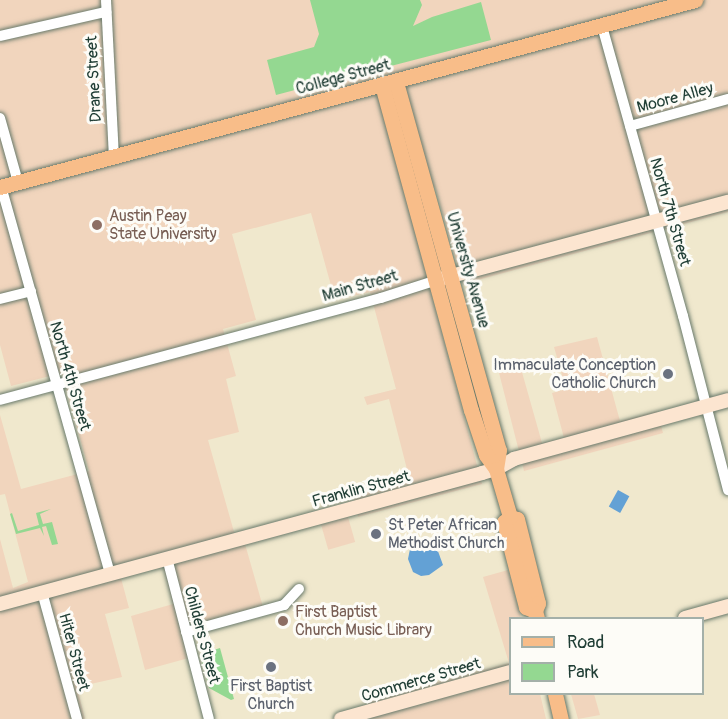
<!DOCTYPE html>
<html>
<head>
<meta charset="utf-8">
<style>
  body { margin:0 }
  #map { position:relative; width:728px; height:719px; overflow:hidden; background:#f0e8cd; font-family:Pangolin,sans-serif }
  div>[style] { position:absolute }
  .built>* { inset:0; background:#f1d5bd; transform-origin:0 0 }
  .green>* { inset:0; background:#94d891 }
  .water>* { inset:0; background:#63a1d5; transform-origin:0 0 }
  .roads { filter:drop-shadow(0 0 2px #68796a) drop-shadow(0 0 2px #68796a) }
  .street>* { height:10px; margin:-5px; padding:0 5px; transform-origin:5px; border-radius:5px; background:#fff }
  .secondary>* { height:14px; margin:-7px; padding:0 7px; transform-origin:7px; border-radius:7px; background:#fce5d0 }
  .primary>* { height:15px; margin:-7.5px; padding:0 7.5px; transform-origin:7.5px; border-radius:7.5px; background:#f8bd89 }
  .dots>* { width:16px; height:16px; translate:-50% -50%; box-sizing:border-box; border:3px solid #fdfcf7; border-radius:50% }
  span { translate:-50% -50%; white-space:nowrap; text-align:center; line-height:1.15; -webkit-text-stroke:6px #fdfcf7; paint-order:stroke }
  .street-label { font-size:16px; color:#1f3d34 }
  .education-label { font-size:16px; color:#785e54 }
  .left { translate:0 -50%; text-align:left }
  .worship-label { font-size:16px; color:#5b616d }
  .right { translate:-100% -50%; text-align:right }
  .legend { position:absolute; left:509px; top:617px; width:195px; height:78px; box-sizing:border-box; background:#fdfcf7; border:2px solid #a4b0a9; margin:0; padding:8px 10px; list-style:none; font-size:18px; color:#1f3d34 }
  .legend li { display:flex; align-items:center; gap:12px; height:30px }
  .legend b { width:30px; border:2px solid #a4b0a9 }
</style>
</head>
<body>
<div id="map">
  <div class="built">
    <i style="clip-path:polygon(0 0,728px 0,728px 212px,463px 284px,435px 187px,405px 195px,482px 484px,358px 517px,353px 496px,410px 481px,389px 399px,367px 405px,364px 397px,396px 389px,370px 292px,335px 300px,311px 213px,232px 234px,256px 320px,223px 329px,236px 376px,226px 379px,239px 432px,208px 440px,238px 546px,245px 544px,265px 614px,190px 634px,196px 656px,145px 670px,131px 616px,173px 604px,163px 566px,121px 578px,129px 608px,105px 614px,122px 677px,77px 687px,85px 719px,0 719px,0 539px,13px 588px,28px 582px,5px 494px,0 495px,0 415px,21px 489px,89px 471px,62px 373px,11px 386px,0 345px)"></i>
    <i style="clip-path:polygon(597px 337px,620px 421px,657px 411px,663px 433px,524px 471px,497px 365px,518px 358px,542px 443px,564px 438px,552px 393px,566px 389px,554px 347px)"></i>
    <i style="left:348px;top:517px;width:26px;height:28px;rotate:74deg"></i>
    <i style="clip-path:polygon(508px 570px,521px 618px,510px 618px,510px 694px,540px 694px,546px 719px,371px 719px,367px 701px,509px 663px,483px 577px)"></i>
    <i style="clip-path:polygon(571px 694px,594px 694px,600px 715px,578px 719px)"></i>
  </div>
  <div class="green">
    <i style="clip-path:polygon(310px 0,420px 0,422px 5px,413px 26px,432px 17px,481px 2px,491px 40px,387px 67px,382px 63px,378px 68px,276px 95px,267px 60px,314px 47px,319px 34px)"></i>
    <i style="clip-path:polygon(51px 509px,40px 514px,43px 524px,52px 522px,58px 544px,52px 545px,46px 526px,42px 527px,44px 536px,40px 528px,16px 534px,10px 514px,12px 513px,18px 531px,39px 525px,36px 513px)"></i>
    <i style="clip-path:polygon(220px 648px,234px 699px,231px 700px,209px 688px,200px 654px)"></i>
  </div>
  <div class="water">
    <i style="left:618px;top:490px;width:13px;height:19px;rotate:29deg"></i>
    <i style="clip-path:polygon(435px 543px,443px 565px,429px 575px,421px 576px,413px 572px,408px 559px,410px 549px)"></i>
  </div>
  <div class="roads">
    <div class="street">
      <i style="left:106px;top:0;width:156px;rotate:87.1deg"></i>
      <i style="left:602px;top:26px;width:301px;rotate:74.4deg"></i>
      <i style="left:683px;top:316px;width:180px;rotate:75.5deg"></i>
      <i style="left:0;top:36px;width:109px;rotate:-12.8deg"></i>
      <i style="left:0;top:118px;width:66px;rotate:74.3deg"></i>
      <i style="left:630px;top:126px;width:102px;rotate:-15.4deg"></i>
      <i style="left:1px;top:186px;width:403px;rotate:74.3deg"></i>
      <i style="left:0;top:299px;width:32px;rotate:-14deg"></i>
      <i style="left:0;top:400px;width:394px;rotate:-15deg"></i>
      <i style="left:381px;top:298px;width:59px;rotate:-17.8deg"></i>
      <i style="left:167px;top:558px;width:166px;rotate:75.4deg"></i>
      <i style="left:42px;top:592px;width:132px;rotate:74.6deg"></i>
      <i style="left:186px;top:632px;width:102px;rotate:-15.4deg"></i>
      <i style="left:284px;top:605px;width:22px;rotate:-47deg"></i>
    </div>
    <div class="secondary">
      <i style="left:440px;top:279px;width:298px;rotate:-15deg"></i>
      <i style="left:0;top:604px;width:499px;rotate:-15.2deg"></i>
      <i style="left:482px;top:473px;width:15px;rotate:-16deg"></i>
      <i style="left:496px;top:469px;width:21px;rotate:-29deg"></i>
      <i style="left:514px;top:459px;width:222px;rotate:-15.4deg"></i>
      <i style="left:685px;top:618px;width:45px;rotate:-15.6deg"></i>
      <i style="left:341px;top:719px;width:175px;rotate:-15.5deg"></i>
    </div>
    <div class="primary">
      <i style="left:396px;top:82px;width:382px;rotate:74.4deg"></i>
      <i style="left:499px;top:450px;width:19px;rotate:99deg"></i>
      <i style="left:382px;top:85px;width:337px;rotate:74.7deg"></i>
      <i style="left:471px;top:410px;width:47px;rotate:71.6deg"></i>
      <i style="left:486px;top:455px;width:17px;rotate:54deg"></i>
      <i style="left:496px;top:469px;width:50px;rotate:73.7deg"></i>
      <i style="left:510px;top:517px;width:7px;rotate:16deg"></i>
      <i style="left:517px;top:519px;width:87px;rotate:76deg"></i>
      <i style="left:538px;top:603px;width:9px;rotate:111deg"></i>
      <i style="left:535px;top:611px;width:7px;rotate:74deg"></i>
      <i style="left:0;top:187px;width:720px;rotate:-15.06deg"></i>
      <i style="left:510px;top:517px;width:8px;rotate:140deg"></i>
      <i style="left:504px;top:522px;width:88px;rotate:75.5deg"></i>
      <i style="left:526px;top:607px;width:10px;rotate:24deg"></i>
      <i style="left:555px;top:694px;width:26px;rotate:77deg"></i>
    </div>
  </div>
  <div class="dots">
    <i style="left:97px;top:225px;background:#8d6e63"></i>
    <i style="left:668px;top:374px;background:#6b7280"></i>
    <i style="left:376px;top:534px;background:#6b7280"></i>
    <i style="left:283px;top:621px;background:#8d6e63"></i>
    <i style="left:271px;top:667px;background:#6b7280"></i>
  </div>
  <div class="street-label">
    <span style="left:343px;top:77px;rotate:-15deg">College Street</span>
    <span style="left:94px;top:79px;rotate:-93deg">Drane Street</span>
    <span style="left:675px;top:98px;rotate:-15deg">Moore Alley</span>
    <span style="left:670px;top:212px;rotate:74deg">North 7th Street</span>
    <span style="left:468px;top:270px;rotate:74deg">University Avenue</span>
    <span style="left:360px;top:286px;rotate:-16deg">Main Street</span>
    <span style="left:70px;top:376px;rotate:74deg">North 4th Street</span>
    <span style="left:361px;top:489px;rotate:-15deg">Franklin Street</span>
    <span style="left:202px;top:635px;rotate:75deg">Childers Street</span>
    <span style="left:74px;top:652px;rotate:75deg">Hiter Street</span>
    <span style="left:421px;top:680px;rotate:-16deg">Commerce Street</span>
  </div>
  <div class="education-label">
    <span class="left" style="left:109px;top:225px">Austin Peay<br>State University</span>
    <span class="left" style="left:295px;top:621px">First Baptist<br>Church Music Library</span>
  </div>
  <div class="worship-label">
    <span class="right" style="left:656px;top:374px">Immaculate Conception<br>Catholic Church</span>
    <span class="left" style="left:388px;top:534px">St Peter African<br>Methodist Church</span>
    <span style="left:271px;top:695px">First Baptist<br>Church</span>
  </div>
  <ul class="legend">
  <li><b style="height:8px;background:#f8bd89"></b>Road</li>
  <li><b style="height:16px;background:#94d891"></b>Park</li>
  </ul>
</div>
</body>
</html>
